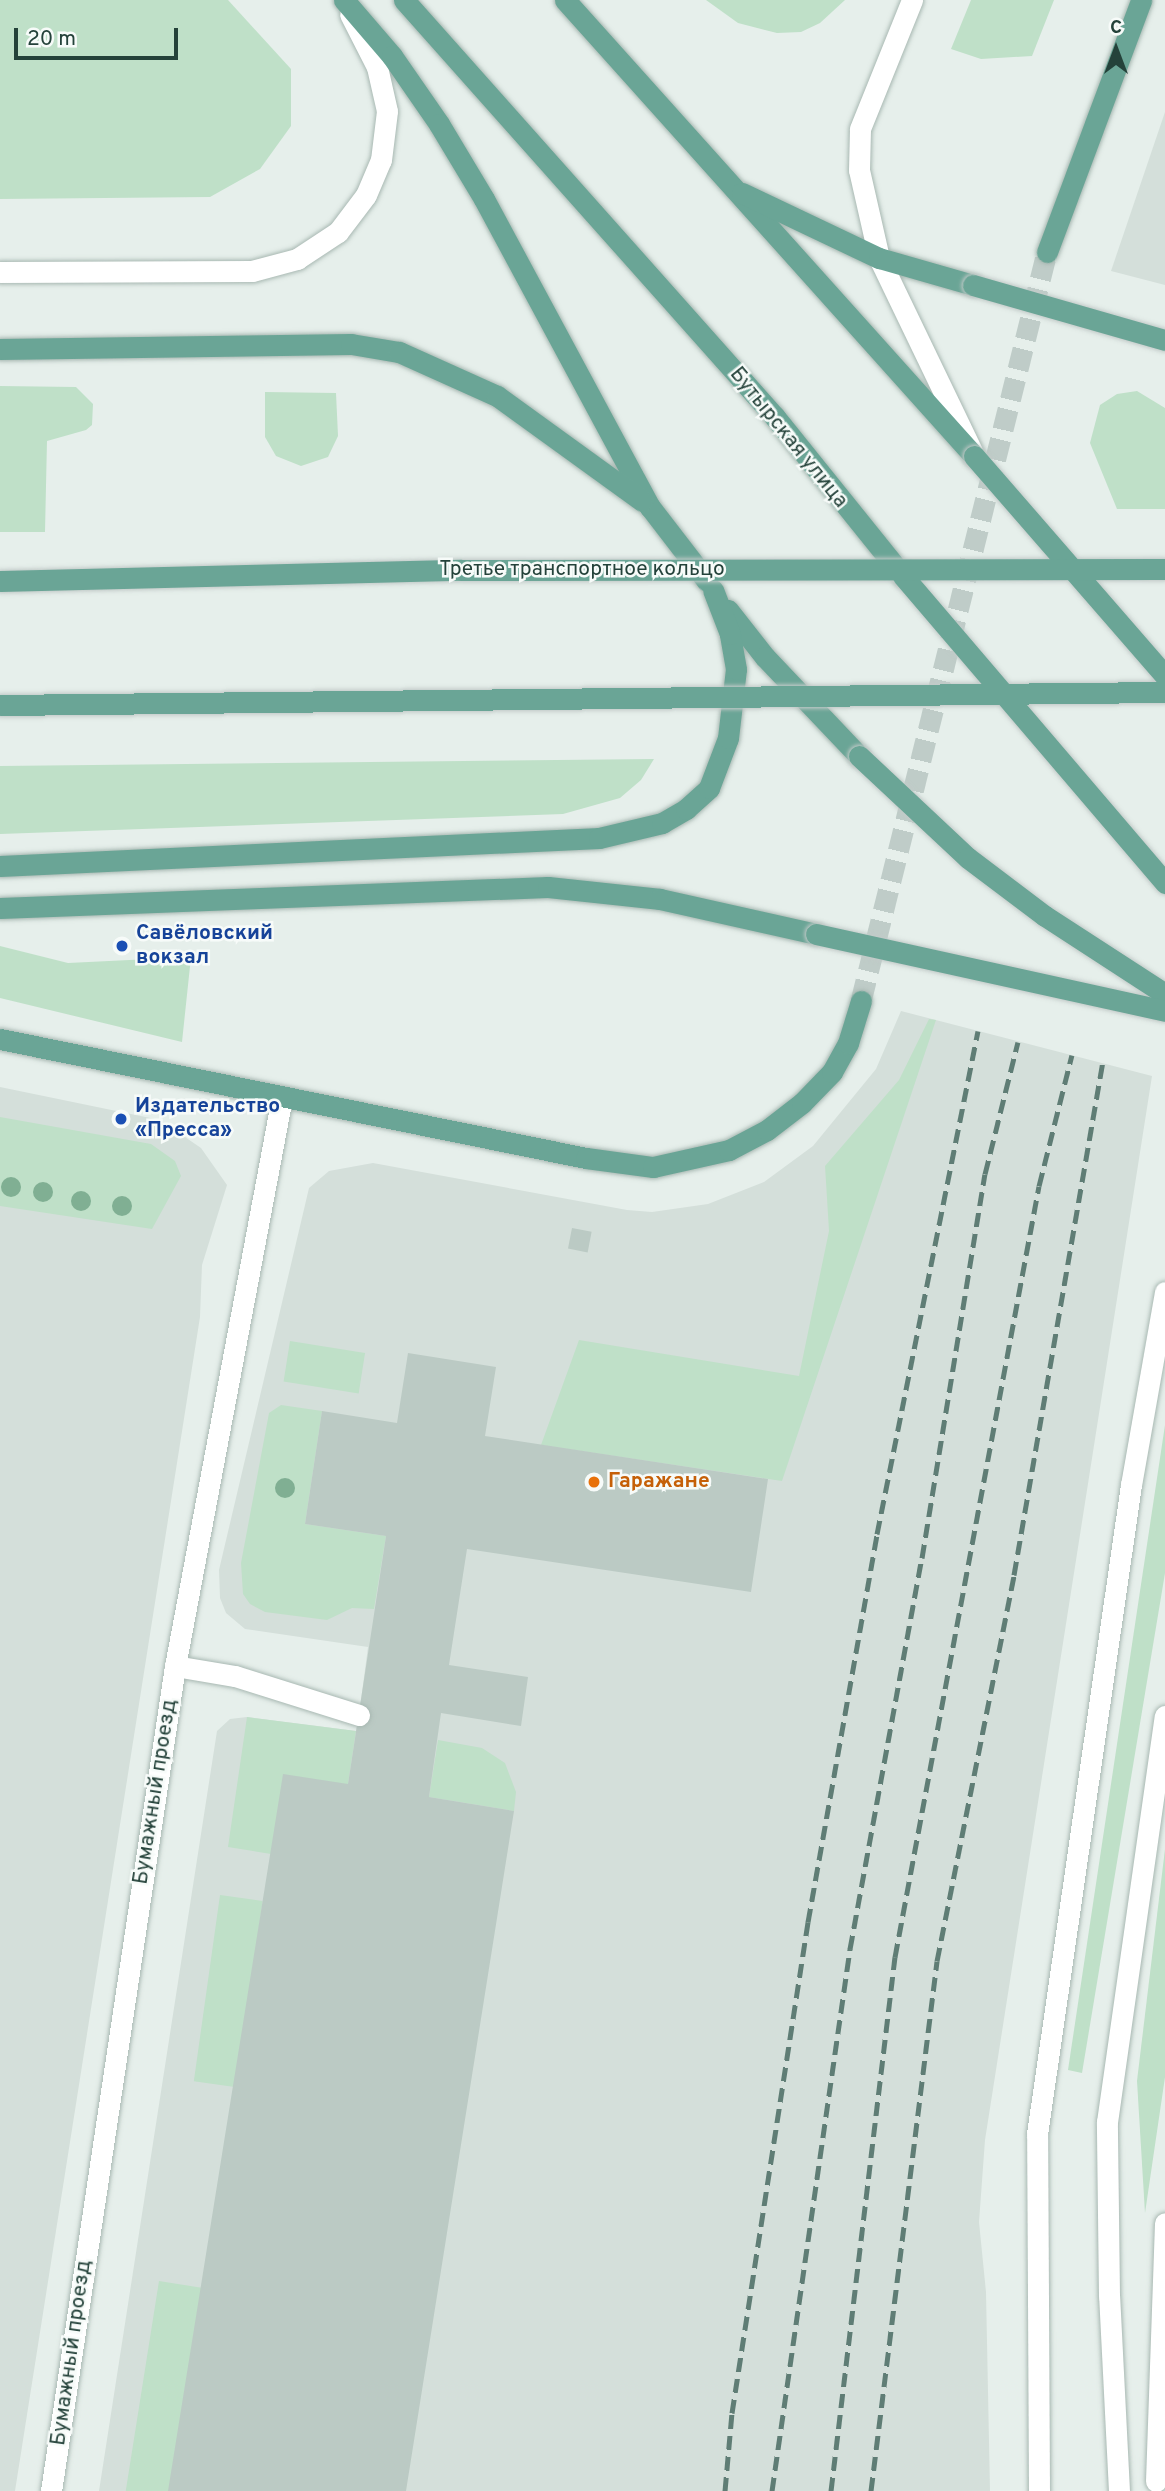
<!DOCTYPE html>
<html>
<head>
<meta charset="utf-8">
<style>
  body { margin:0 }
  #map { position:relative; width:1165px; height:2491px; overflow:hidden; background:#e6efeb; font-family:Overpass,sans-serif }
  div>[style] { position:absolute }
  .built>* { inset:0; background:#d4dfda }
  .green>* { inset:0; background:#bfe0c8; transform-origin:0 0 }
  .building>* { inset:0; background:#bbcac4; transform-origin:0 0 }
  .primary-tunnel>* { height:21px; margin-top:-10.5px; transform-origin:0; background:repeating-linear-gradient(90deg,#bfccc8 0 21px,transparent 0 31px) }
  .roads { filter:drop-shadow(0 0 2px #a8b8b2) drop-shadow(0 0 2px #a8b8b2) }
  .lane>* { height:21px; margin:-10.5px; padding:0 10.5px; transform-origin:10.5px; border-radius:10.5px; background:#fff }
  .street>* { height:21px; margin:-10.5px; padding:0 10.5px; transform-origin:10.5px; border-radius:10.5px; background:#fff }
  .secondary>* { height:21px; margin:-10.5px; padding:0 10.5px; transform-origin:10.5px; border-radius:10.5px; background:#fff }
  .primary>* { height:21px; margin:-10.5px; padding:0 10.5px; transform-origin:10.5px; border-radius:10.5px; background:#6aa596 }
  .rail>* { height:5px; margin-top:-2.5px; transform-origin:0; background:repeating-linear-gradient(90deg,#5f7d75 0 14px,transparent 0 21px) }
  .bridges { filter:drop-shadow(0 0 2px #c2cac8) drop-shadow(0 0 2px #c2cac8) }
  .primary-bridge>* { height:21px; margin:-10.5px; padding:0 10.5px; transform-origin:10.5px; border-radius:10.5px; background:#6aa596 }
  .trees>* { width:20px; height:20px; margin:-10px; border-radius:50%; background:#80af93 }
  .dots>* { width:19px; height:19px; translate:-50% -50%; box-sizing:border-box; border:4px solid #f7fbf9; border-radius:50% }
  span { translate:-50% -50%; white-space:nowrap; text-align:center; line-height:1.15; -webkit-text-stroke:5px #f7fbf9; paint-order:stroke }
  .street-label { font-size:21px; color:#24423a }
  .transit-label { font-size:21px; color:#164399; font-weight:700 }
  .left { translate:0 -50%; text-align:left }
  .food-label { font-size:21px; color:#c56008; font-weight:700 }
  .north { position:absolute; left:1081px; top:14px; width:70px; height:70px; -webkit-text-stroke:5px #f7fbf9; paint-order:stroke; rotate:0deg; font-size:19px; font-weight:700; line-height:28px; text-align:center; color:#24423a }
  .north::after { content:''; display:block; margin:auto; width:24px; height:32px; background:#24423a; clip-path:polygon(50% 0,100% 100%,50% 72%,0 100%) }
  .scale { position:absolute; left:14px; top:28px; width:164px; height:32px; box-sizing:border-box; border:4px solid #24423a; border-top:0; padding-left:9px; font-size:21px; line-height:24px; white-space:nowrap; color:#24423a; -webkit-text-stroke:5px #f7fbf9; paint-order:stroke }
</style>
</head>
<body>
<div id="map">
  <div class="built">
    <i style="clip-path:polygon(1165px 112px,1165px 285px,1111px 271px)"></i>
    <i style="clip-path:polygon(901px 1011px,1152px 1076px,985px 2140px,979px 2222px,986px 2292px,990px 2491px,99px 2491px,217px 1731px,230px 1719px,247px 1717px,356px 1731px,359px 1715px,368px 1647px,245px 1629px,226px 1613px,220px 1598px,219px 1570px,309px 1188px,329px 1171px,373px 1163px,627px 1210px,652px 1212px,708px 1204px,764px 1182px,813px 1146px,876px 1069px)"></i>
    <i style="clip-path:polygon(0 1087px,160px 1120px,201px 1148px,227px 1185px,202px 1265px,200px 1317px,15px 2491px,0 2491px)"></i>
  </div>
  <div class="green">
    <i style="clip-path:polygon(0 0,228px 0,291px 69px,291px 126px,260px 169px,210px 197px,0 199px)"></i>
    <i style="clip-path:polygon(706px 0,845px 0,820px 23px,801px 32px,777px 33px,738px 23px)"></i>
    <i style="clip-path:polygon(971px 0,1054px 0,1032px 56px,981px 59px,951px 49px)"></i>
    <i style="clip-path:polygon(0 386px,76px 387px,93px 404px,92px 425px,86px 430px,47px 441px,45px 532px,0 532px)"></i>
    <i style="clip-path:polygon(1137px 391px,1165px 408px,1165px 509px,1117px 509px,1090px 443px,1100px 405px,1117px 394px)"></i>
    <i style="clip-path:polygon(265px 392px,336px 393px,338px 436px,328px 457px,301px 466px,276px 456px,265px 437px)"></i>
    <i style="clip-path:polygon(654px 759px,641px 780px,620px 798px,563px 814px,0 834px,0 766px)"></i>
    <i style="clip-path:polygon(0 946px,68px 963px,191px 957px,182px 1042px,0 998px)"></i>
    <i style="clip-path:polygon(929px 1019px,936px 1020px,782px 1481px,541px 1445px,579px 1340px,799px 1376px,829px 1231px,825px 1166px,899px 1080px)"></i>
    <i style="clip-path:polygon(0 1117px,151px 1144px,175px 1161px,181px 1176px,152px 1229px,0 1206px)"></i>
    <i style="left:290px;top:1341px;width:76px;height:41px;rotate:9deg"></i>
    <i style="clip-path:polygon(281px 1405px,322px 1411px,305px 1524px,386px 1536px,374px 1609px,352px 1608px,327px 1620px,265px 1612px,250px 1604px,243px 1594px,241px 1563px,269px 1413px)"></i>
    <i style="clip-path:polygon(1165px 1425px,1165px 1573px,1082px 2073px,1068px 2070px)"></i>
    <i style="clip-path:polygon(247px 1717px,356px 1731px,348px 1784px,271px 1854px,228px 1847px)"></i>
    <i style="clip-path:polygon(438px 1740px,482px 1748px,505px 1763px,516px 1792px,514px 1811px,429px 1797px)"></i>
    <i style="clip-path:polygon(1165px 1849px,1165px 2077px,1145px 2213px,1137px 2081px)"></i>
    <i style="left:220px;top:1895px;width:43px;height:188px;rotate:8deg"></i>
    <i style="left:159px;top:2281px;width:43px;height:213px;rotate:9deg"></i>
  </div>
  <div class="building">
    <i style="left:572px;top:1228px;width:20px;height:21px;rotate:11deg"></i>
    <i style="clip-path:polygon(408px 1353px,496px 1367px,485px 1436px,768px 1479px,751px 1592px,467px 1549px,449px 1665px,528px 1677px,521px 1726px,441px 1713px,429px 1797px,514px 1811px,406px 2491px,168px 2491px,283px 1774px,348px 1784px,386px 1536px,305px 1524px,322px 1411px,397px 1423px)"></i>
  </div>
  <div class="primary-tunnel">
    <i style="left:861px;top:1001px;width:772px;rotate:-76.05deg"></i>
  </div>
  <div class="roads">
    <div class="lane">
      <i style="left:912px;top:0;width:139px;rotate:112deg"></i>
      <i style="left:860px;top:129px;width:41px;rotate:91.4deg"></i>
      <i style="left:859px;top:170px;width:90px;rotate:77.2deg"></i>
      <i style="left:879px;top:258px;width:214px;rotate:64.3deg"></i>
      <i style="left:175px;top:1666px;width:61px;rotate:9.5deg"></i>
      <i style="left:235px;top:1676px;width:130px;rotate:17.5deg"></i>
    </div>
    <div class="street">
      <i style="left:0;top:272px;width:252px;rotate:-0.2deg"></i>
      <i style="left:252px;top:271px;width:47px;rotate:-14.9deg"></i>
      <i style="left:297px;top:259px;width:49px;rotate:-33.4deg"></i>
      <i style="left:338px;top:232px;width:46px;rotate:-52.9deg"></i>
      <i style="left:366px;top:195px;width:38px;rotate:-67deg"></i>
      <i style="left:381px;top:160px;width:49px;rotate:-83deg"></i>
      <i style="left:387px;top:111px;width:45px;rotate:-102.8deg"></i>
      <i style="left:377px;top:67px;width:59px;rotate:-117deg"></i>
      <i style="left:51px;top:2491px;width:834px;rotate:-81.45deg"></i>
      <i style="left:175px;top:1666px;width:579px;rotate:-79.35deg"></i>
    </div>
    <div class="secondary">
      <i style="left:1156px;top:2481px;width:258px;rotate:-88deg"></i>
      <i style="left:1039px;top:2491px;width:357px;rotate:-90.3deg"></i>
      <i style="left:1037px;top:2134px;width:656px;rotate:-81.76deg"></i>
      <i style="left:1131px;top:1485px;width:196px;rotate:-80deg"></i>
      <i style="left:1119px;top:2491px;width:195px;rotate:-92.9deg"></i>
      <i style="left:1109px;top:2296px;width:174px;rotate:-90.7deg"></i>
      <i style="left:1107px;top:2122px;width:410px;rotate:-81.9deg"></i>
    </div>
    <div class="primary">
      <i style="left:344px;top:0;width:74px;rotate:49.4deg"></i>
      <i style="left:392px;top:56px;width:83px;rotate:55.3deg"></i>
      <i style="left:439px;top:124px;width:87px;rotate:59deg"></i>
      <i style="left:484px;top:199px;width:350px;rotate:61.7deg"></i>
      <i style="left:650px;top:507px;width:93px;rotate:52.4deg"></i>
      <i style="left:404px;top:0;width:558px;rotate:48.34deg"></i>
      <i style="left:775px;top:417px;width:204px;rotate:51.2deg"></i>
      <i style="left:565px;top:0;width:613px;rotate:48.11deg"></i>
      <i style="left:742px;top:193px;width:152px;rotate:25.4deg"></i>
      <i style="left:879px;top:258px;width:98px;rotate:16deg"></i>
      <i style="left:1047px;top:252px;width:269px;rotate:-69.5deg"></i>
      <i style="left:0;top:349px;width:351px;rotate:-0.8deg"></i>
      <i style="left:351px;top:344px;width:49px;rotate:9.5deg"></i>
      <i style="left:399px;top:352px;width:107px;rotate:24.2deg"></i>
      <i style="left:497px;top:396px;width:179px;rotate:35.9deg"></i>
      <i style="left:728px;top:610px;width:60px;rotate:51.8deg"></i>
      <i style="left:765px;top:657px;width:137px;rotate:46.5deg"></i>
      <i style="left:0;top:866px;width:600px;rotate:-2.68deg"></i>
      <i style="left:599px;top:838px;width:65px;rotate:-13.4deg"></i>
      <i style="left:662px;top:823px;width:28px;rotate:-30deg"></i>
      <i style="left:686px;top:809px;width:31px;rotate:-42deg"></i>
      <i style="left:709px;top:788px;width:53px;rotate:-69.2deg"></i>
      <i style="left:728px;top:738px;width:69px;rotate:-83.4deg"></i>
      <i style="left:736px;top:669px;width:36px;rotate:-100deg"></i>
      <i style="left:730px;top:634px;width:47px;rotate:-111.1deg"></i>
      <i style="left:0;top:908px;width:548px;rotate:-2.19deg"></i>
      <i style="left:548px;top:887px;width:113px;rotate:6.1deg"></i>
      <i style="left:660px;top:899px;width:160px;rotate:12.6deg"></i>
      <i style="left:0;top:1039px;width:598px;rotate:11.48deg"></i>
      <i style="left:586px;top:1158px;width:68px;rotate:7.7deg"></i>
      <i style="left:653px;top:1167px;width:78px;rotate:-12.6deg"></i>
      <i style="left:729px;top:1150px;width:43px;rotate:-27.8deg"></i>
      <i style="left:767px;top:1130px;width:44px;rotate:-37.6deg"></i>
      <i style="left:802px;top:1103px;width:43px;rotate:-45.9deg"></i>
      <i style="left:832px;top:1072px;width:33px;rotate:-61deg"></i>
      <i style="left:848px;top:1043px;width:44px;rotate:-72.8deg"></i>
    </div>
  </div>
  <div class="rail">
    <i style="left:725px;top:2491px;width:78px;rotate:-84.9deg"></i>
    <i style="left:732px;top:2413px;width:497px;rotate:-81.2deg"></i>
    <i style="left:808px;top:1922px;width:394px;rotate:-79.9deg"></i>
    <i style="left:877px;top:1534px;width:513px;rotate:-78.65deg"></i>
    <i style="left:772px;top:2491px;width:548px;rotate:-81.81deg"></i>
    <i style="left:850px;top:1949px;width:398px;rotate:-79.6deg"></i>
    <i style="left:922px;top:1558px;width:389px;rotate:-80.7deg"></i>
    <i style="left:985px;top:1174px;width:136px;rotate:-76deg"></i>
    <i style="left:831px;top:2491px;width:538px;rotate:-83.17deg"></i>
    <i style="left:895px;top:1957px;width:784px;rotate:-79.42deg"></i>
    <i style="left:1039px;top:1186px;width:135px;rotate:-75.9deg"></i>
    <i style="left:871px;top:2491px;width:534px;rotate:-82.9deg"></i>
    <i style="left:937px;top:1961px;width:394px;rotate:-78.7deg"></i>
    <i style="left:1014px;top:1575px;width:522px;rotate:-80.18deg"></i>
  </div>
  <div class="bridges">
    <div class="primary-bridge">
      <i style="left:973px;top:285px;width:200px;rotate:16deg"></i>
      <i style="left:974px;top:456px;width:291px;rotate:49deg"></i>
      <i style="left:903px;top:576px;width:404px;rotate:49.5deg"></i>
      <i style="left:0;top:581px;width:461px;rotate:-1.4deg"></i>
      <i style="left:461px;top:570px;width:704px;rotate:-0.08deg"></i>
      <i style="left:0;top:705px;width:1165px;rotate:-0.64deg"></i>
      <i style="left:859px;top:756px;width:149px;rotate:43.1deg"></i>
      <i style="left:968px;top:858px;width:96px;rotate:37deg"></i>
      <i style="left:1045px;top:916px;width:143px;rotate:33deg"></i>
      <i style="left:816px;top:934px;width:357px;rotate:12.4deg"></i>
    </div>
  </div>
  <div class="trees">
    <i style="left:11px;top:1187px"></i>
    <i style="left:43px;top:1192px"></i>
    <i style="left:81px;top:1201px"></i>
    <i style="left:122px;top:1206px"></i>
    <i style="left:285px;top:1488px"></i>
  </div>
  <div class="dots">
    <i style="left:122px;top:946px;background:#1a4fb4"></i>
    <i style="left:121px;top:1119px;background:#1a4fb4"></i>
    <i style="left:594px;top:1482px;background:#e8710a"></i>
  </div>
  <div class="street-label">
    <span style="left:788px;top:438px;rotate:51deg">Бутырская улица</span>
    <span style="left:582px;top:570px">Третье транспортное кольцо</span>
    <span style="left:156px;top:1792px;rotate:-81deg">Бумажный проезд</span>
    <span style="left:72px;top:2353px;rotate:-82deg">Бумажный проезд</span>
  </div>
  <div class="transit-label">
    <span class="left" style="left:136px;top:946px">Савёловский<br>вокзал</span>
    <span class="left" style="left:135px;top:1119px">Издательство<br>«Пресса»</span>
  </div>
  <div class="food-label">
    <span class="left" style="left:608px;top:1482px">Гаражане</span>
  </div>
  <div class="north">С</div>
  <div class="scale">20 m</div>
</div>
</body>
</html>
